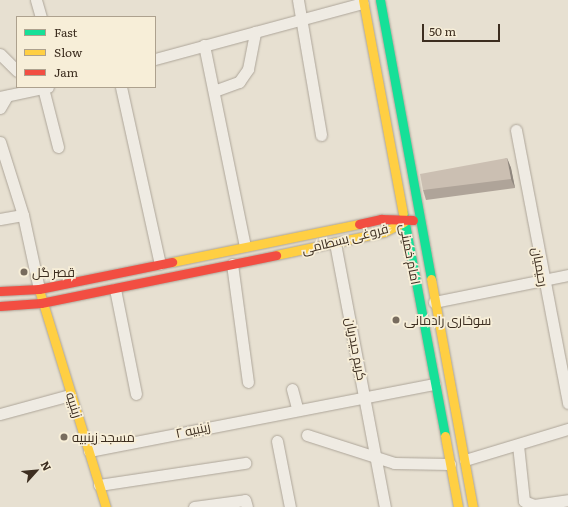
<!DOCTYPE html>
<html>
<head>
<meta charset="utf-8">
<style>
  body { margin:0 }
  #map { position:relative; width:568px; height:507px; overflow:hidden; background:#e7e0d1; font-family:Literata,Cairo,serif }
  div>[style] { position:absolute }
  .roads { filter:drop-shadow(0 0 1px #ada599) drop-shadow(0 0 1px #ada599) }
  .street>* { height:11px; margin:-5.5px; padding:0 5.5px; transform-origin:5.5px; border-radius:5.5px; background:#efebe3 }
  .fast>* { height:9px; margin:-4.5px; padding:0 4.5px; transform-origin:4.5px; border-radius:4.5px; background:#16e098 }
  .slow>* { height:9px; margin:-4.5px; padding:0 4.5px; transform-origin:4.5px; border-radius:4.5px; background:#ffcf43 }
  .jam>* { height:9px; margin:-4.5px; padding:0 4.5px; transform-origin:4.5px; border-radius:4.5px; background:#f24e42 }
  .wall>* { inset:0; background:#afa499 }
  .shaded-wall>* { inset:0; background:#8e867d }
  .building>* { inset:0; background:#cbbfb2 }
  .dots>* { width:11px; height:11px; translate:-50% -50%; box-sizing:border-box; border:2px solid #f7eed8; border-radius:50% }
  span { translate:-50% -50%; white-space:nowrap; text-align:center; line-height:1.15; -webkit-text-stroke:3.5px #f7eed8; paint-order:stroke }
  .street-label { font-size:13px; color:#3d2e20 }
  .poi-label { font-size:13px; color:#3d2e20 }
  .left { translate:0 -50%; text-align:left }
  .legend { position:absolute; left:16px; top:16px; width:140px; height:72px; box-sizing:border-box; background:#f7eed8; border:1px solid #ada18e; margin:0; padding:5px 7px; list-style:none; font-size:12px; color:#3d2e20 }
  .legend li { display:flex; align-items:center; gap:8px; height:20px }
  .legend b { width:20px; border:1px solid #ada18e }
  .north { position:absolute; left:16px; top:451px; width:40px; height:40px; -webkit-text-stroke:3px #f7eed8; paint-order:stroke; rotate:63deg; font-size:11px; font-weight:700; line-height:16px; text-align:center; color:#3d2e20 }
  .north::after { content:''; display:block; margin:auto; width:14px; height:18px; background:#3d2e20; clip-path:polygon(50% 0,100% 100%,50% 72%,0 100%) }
  .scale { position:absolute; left:422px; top:24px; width:78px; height:18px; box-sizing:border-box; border:2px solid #3d2e20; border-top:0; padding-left:5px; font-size:12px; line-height:14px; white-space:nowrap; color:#3d2e20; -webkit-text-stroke:3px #f7eed8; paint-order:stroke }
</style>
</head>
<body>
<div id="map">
  <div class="roads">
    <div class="street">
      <i style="left:36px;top:0;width:18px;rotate:74deg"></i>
      <i style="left:298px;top:0;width:137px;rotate:80.3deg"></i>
      <i style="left:204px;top:45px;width:205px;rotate:78.5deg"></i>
      <i style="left:0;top:54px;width:24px;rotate:45deg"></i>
      <i style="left:155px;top:59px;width:215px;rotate:-15.1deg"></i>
      <i style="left:121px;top:87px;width:181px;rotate:77.6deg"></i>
      <i style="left:43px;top:88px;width:61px;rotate:75.7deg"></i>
      <i style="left:214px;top:91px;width:27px;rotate:-20deg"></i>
      <i style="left:239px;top:82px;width:16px;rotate:-55deg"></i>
      <i style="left:248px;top:69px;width:38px;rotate:-79deg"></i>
      <i style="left:0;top:97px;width:49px;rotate:-11.8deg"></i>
      <i style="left:0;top:108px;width:14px;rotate:-60deg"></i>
      <i style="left:516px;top:130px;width:278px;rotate:79.2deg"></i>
      <i style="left:0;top:142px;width:77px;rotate:72.5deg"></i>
      <i style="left:23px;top:215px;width:76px;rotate:77.8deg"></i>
      <i style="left:0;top:219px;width:23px;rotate:-10deg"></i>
      <i style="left:335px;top:243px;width:269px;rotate:79.3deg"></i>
      <i style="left:232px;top:264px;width:119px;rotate:82.3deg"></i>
      <i style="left:115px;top:289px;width:107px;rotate:78.7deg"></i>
      <i style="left:434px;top:302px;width:137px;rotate:-11.4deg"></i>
      <i style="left:292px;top:389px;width:20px;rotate:75deg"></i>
      <i style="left:0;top:414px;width:73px;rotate:-15.2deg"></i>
      <i style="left:307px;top:435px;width:91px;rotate:17.8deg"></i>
      <i style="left:394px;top:463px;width:56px;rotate:1deg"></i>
      <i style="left:277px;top:441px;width:67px;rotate:78.9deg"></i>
      <i style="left:518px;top:445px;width:56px;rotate:83.9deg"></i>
      <i style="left:524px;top:501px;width:11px;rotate:22deg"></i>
      <i style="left:534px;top:505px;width:34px;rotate:-8deg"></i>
      <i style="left:89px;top:451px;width:352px;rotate:-11deg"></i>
      <i style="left:465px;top:460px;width:108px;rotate:-16.8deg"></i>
      <i style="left:99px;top:485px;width:148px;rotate:-8.6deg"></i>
      <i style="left:194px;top:507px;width:51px;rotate:-7.8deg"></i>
      <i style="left:245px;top:500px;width:7px;rotate:74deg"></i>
    </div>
    <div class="fast">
      <i style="left:380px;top:0;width:284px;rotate:79.6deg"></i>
      <i style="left:403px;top:213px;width:227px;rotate:79.3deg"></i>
    </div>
    <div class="slow">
      <i style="left:363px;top:0;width:217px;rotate:79.4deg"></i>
      <i style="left:276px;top:255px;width:110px;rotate:-12deg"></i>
      <i style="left:384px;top:232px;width:22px;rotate:-27deg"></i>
      <i style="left:172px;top:262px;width:191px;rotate:-11.5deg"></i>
      <i style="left:431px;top:279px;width:232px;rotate:79.6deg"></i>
      <i style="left:40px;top:293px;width:224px;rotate:72.9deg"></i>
      <i style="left:445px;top:436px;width:72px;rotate:79.6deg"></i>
    </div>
    <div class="jam">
      <i style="left:359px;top:224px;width:23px;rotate:-13deg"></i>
      <i style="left:381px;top:219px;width:32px;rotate:2deg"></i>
      <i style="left:0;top:291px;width:39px;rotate:-3deg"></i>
      <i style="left:39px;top:289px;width:136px;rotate:-11.5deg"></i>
      <i style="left:0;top:306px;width:41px;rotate:-4.2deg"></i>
      <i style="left:41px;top:303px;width:240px;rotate:-11.5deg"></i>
    </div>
  </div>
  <div class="wall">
    <i style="clip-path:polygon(507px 158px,511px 168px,515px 188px,426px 200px,423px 190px)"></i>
  </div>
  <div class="shaded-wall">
    <i style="clip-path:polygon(507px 158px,511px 168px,515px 188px,511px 179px)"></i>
  </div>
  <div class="building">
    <i style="clip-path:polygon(507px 158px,511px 179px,423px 190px,420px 174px)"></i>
  </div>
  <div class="dots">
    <i style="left:24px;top:272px;background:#786c5e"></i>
    <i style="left:396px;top:320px;background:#786c5e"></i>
    <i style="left:64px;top:437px;background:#786c5e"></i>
  </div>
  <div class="street-label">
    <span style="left:345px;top:239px;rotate:-14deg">فروغی بسطامی</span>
    <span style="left:410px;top:254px;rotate:79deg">امام خمینی</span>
    <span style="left:540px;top:267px;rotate:80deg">رحیمیان</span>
    <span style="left:356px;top:349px;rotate:79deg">کریم حیدریان</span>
    <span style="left:74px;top:405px;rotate:72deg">زینبیه</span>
    <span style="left:193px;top:430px;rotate:-12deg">زینبیه ۲</span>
  </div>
  <div class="poi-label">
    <span class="left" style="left:32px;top:272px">قصر گل</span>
    <span class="left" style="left:404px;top:320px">سوخاری رادمانی</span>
    <span class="left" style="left:72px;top:437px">مسجد زینبیه</span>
  </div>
  <ul class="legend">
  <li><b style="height:5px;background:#16e098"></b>Fast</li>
  <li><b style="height:5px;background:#ffcf43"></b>Slow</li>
  <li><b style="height:5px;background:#f24e42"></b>Jam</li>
  </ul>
  <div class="north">N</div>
  <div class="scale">50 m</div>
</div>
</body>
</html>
